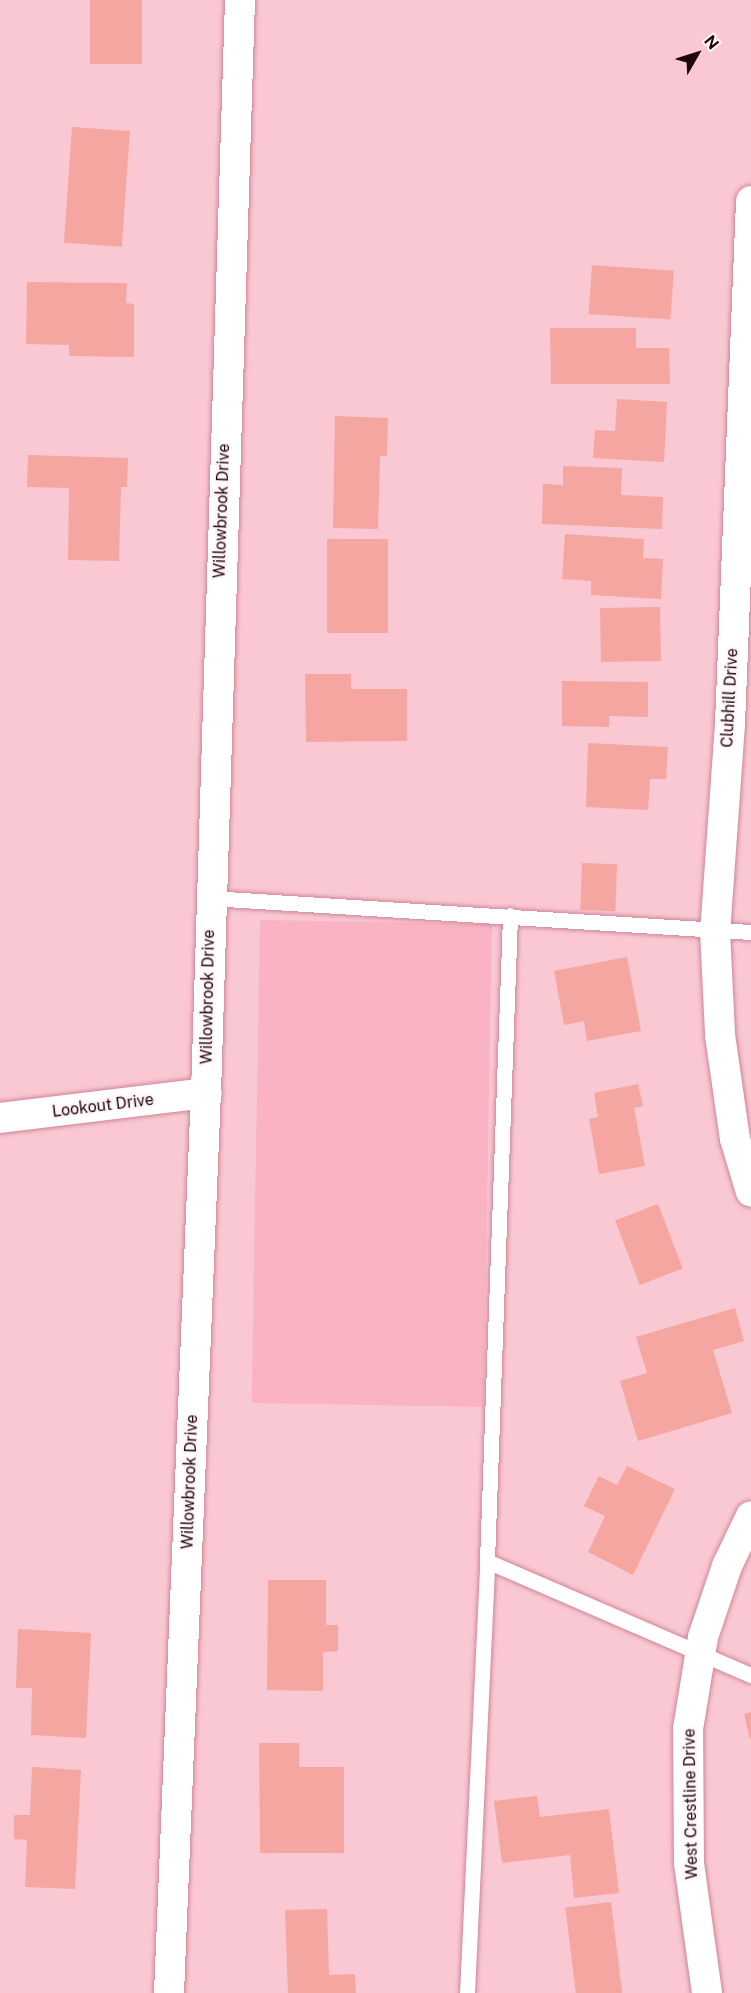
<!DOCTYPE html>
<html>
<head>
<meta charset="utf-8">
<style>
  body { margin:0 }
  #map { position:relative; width:751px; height:1993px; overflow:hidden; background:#f9c8d2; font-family:"Public Sans",sans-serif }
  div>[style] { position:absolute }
  .built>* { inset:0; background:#fab3c3; transform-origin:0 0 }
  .building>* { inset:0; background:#f5a6a0; transform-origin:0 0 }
  .roads { filter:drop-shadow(0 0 2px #d18597) drop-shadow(0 0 2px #d18597) }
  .service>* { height:15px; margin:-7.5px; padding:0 7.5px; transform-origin:7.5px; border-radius:7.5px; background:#fff }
  .minor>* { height:30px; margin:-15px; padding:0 15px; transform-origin:15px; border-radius:15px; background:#fff }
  span { translate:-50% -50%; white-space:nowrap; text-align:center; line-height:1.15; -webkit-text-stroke:4.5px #fef5f7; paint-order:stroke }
  .street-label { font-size:16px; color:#20050d }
  .north { position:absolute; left:667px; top:24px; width:60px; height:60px; -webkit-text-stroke:4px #fef5f7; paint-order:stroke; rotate:51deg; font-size:16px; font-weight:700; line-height:24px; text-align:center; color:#20050d }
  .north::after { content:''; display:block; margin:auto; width:21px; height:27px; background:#20050d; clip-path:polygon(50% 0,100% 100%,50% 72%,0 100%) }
</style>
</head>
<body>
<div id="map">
  <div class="built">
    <i style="left:260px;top:920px;width:232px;height:483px;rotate:1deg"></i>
  </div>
  <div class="building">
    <i style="left:90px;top:0;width:52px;height:64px"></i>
    <i style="left:72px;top:127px;width:58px;height:116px;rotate:4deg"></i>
    <i style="left:592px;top:265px;width:82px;height:49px;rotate:4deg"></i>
    <i style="clip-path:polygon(27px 282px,127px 283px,126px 303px,134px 304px,134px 357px,69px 356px,69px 345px,26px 344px)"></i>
    <i style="clip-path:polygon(550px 328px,636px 328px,636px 348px,669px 348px,670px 384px,551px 384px)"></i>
    <i style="clip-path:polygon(617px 399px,667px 402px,664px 462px,593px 458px,595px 430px,615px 431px)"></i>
    <i style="clip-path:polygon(335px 416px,388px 418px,387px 456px,380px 456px,378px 529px,333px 528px)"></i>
    <i style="clip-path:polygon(28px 455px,128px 458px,127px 487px,121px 487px,119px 561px,68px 560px,69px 488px,27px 487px)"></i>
    <i style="clip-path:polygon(563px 466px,622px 468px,621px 495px,663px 497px,662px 529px,542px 524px,543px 484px,563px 485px)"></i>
    <i style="clip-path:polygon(565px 534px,644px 539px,643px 558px,663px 559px,661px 599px,591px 595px,591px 581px,562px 579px)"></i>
    <i style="left:327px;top:539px;width:61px;height:94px"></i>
    <i style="left:660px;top:607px;width:54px;height:60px;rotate:89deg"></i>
    <i style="clip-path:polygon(305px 674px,351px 674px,351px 689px,407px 689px,407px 741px,306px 742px)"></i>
    <i style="clip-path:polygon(562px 681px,648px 682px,648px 717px,609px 716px,609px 727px,562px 726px)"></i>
    <i style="clip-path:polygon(588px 743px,668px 747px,666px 779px,650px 779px,648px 810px,586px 807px)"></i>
    <i style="left:582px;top:863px;width:35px;height:47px;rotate:2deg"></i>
    <i style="clip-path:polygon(627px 957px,641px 1031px,587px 1041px,584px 1021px,564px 1025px,554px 971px)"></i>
    <i style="clip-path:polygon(638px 1084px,643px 1106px,634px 1108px,645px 1166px,599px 1174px,589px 1119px,598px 1117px,594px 1093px)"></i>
    <i style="left:658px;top:1204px;width:69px;height:46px;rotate:69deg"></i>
    <i style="clip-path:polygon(735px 1308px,744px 1341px,713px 1350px,732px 1413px,638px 1441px,620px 1381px,647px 1373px,636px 1337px)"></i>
    <i style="clip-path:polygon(627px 1466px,675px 1489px,633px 1575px,588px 1552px,605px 1516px,584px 1506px,599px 1476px,617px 1485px)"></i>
    <i style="clip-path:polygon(268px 1580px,326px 1580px,326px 1625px,338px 1625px,338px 1651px,323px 1652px,323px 1691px,267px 1690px)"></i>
    <i style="clip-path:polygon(18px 1629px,91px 1633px,86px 1738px,31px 1735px,32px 1688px,16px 1688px)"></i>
    <i style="clip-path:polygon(751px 1712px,751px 1739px,750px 1739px,744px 1714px)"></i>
    <i style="clip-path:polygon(259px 1743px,299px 1743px,299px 1767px,344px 1767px,344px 1853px,260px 1853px)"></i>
    <i style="clip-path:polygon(32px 1767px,81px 1770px,75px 1889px,25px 1887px,27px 1840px,14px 1839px,14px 1815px,30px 1815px)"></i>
    <i style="clip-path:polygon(537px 1796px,540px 1817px,609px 1809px,619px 1893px,574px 1898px,570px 1855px,502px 1863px,494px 1801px)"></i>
    <i style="left:611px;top:1902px;width:92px;height:46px;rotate:83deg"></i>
    <i style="clip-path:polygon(327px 1909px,329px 1975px,355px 1974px,356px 1993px,288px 1993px,285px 1910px)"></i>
  </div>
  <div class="roads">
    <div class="service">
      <i style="left:210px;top:898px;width:542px;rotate:3.6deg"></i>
      <i style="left:487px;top:1561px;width:288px;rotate:23.4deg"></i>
      <i style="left:467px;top:1993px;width:432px;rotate:-87.3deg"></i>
      <i style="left:487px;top:1561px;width:646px;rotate:-87.96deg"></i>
    </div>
    <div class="minor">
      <i style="left:751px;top:201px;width:523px;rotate:92.3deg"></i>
      <i style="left:730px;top:724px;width:208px;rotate:94.1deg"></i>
      <i style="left:715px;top:931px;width:104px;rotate:87.2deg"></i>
      <i style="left:720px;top:1035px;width:105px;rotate:81.8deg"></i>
      <i style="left:735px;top:1139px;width:55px;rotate:73.2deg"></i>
      <i style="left:0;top:1118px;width:208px;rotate:-6.9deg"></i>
      <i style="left:169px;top:1993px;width:901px;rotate:-87.65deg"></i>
      <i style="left:206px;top:1093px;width:1094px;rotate:-88.22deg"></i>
      <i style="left:707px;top:1993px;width:131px;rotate:-97.9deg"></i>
      <i style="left:689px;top:1863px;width:134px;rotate:-90.4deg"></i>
      <i style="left:688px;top:1729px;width:93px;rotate:-80.7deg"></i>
      <i style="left:703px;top:1637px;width:75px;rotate:-71.3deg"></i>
      <i style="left:727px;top:1566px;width:55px;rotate:-64.4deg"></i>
    </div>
  </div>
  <div class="street-label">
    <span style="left:222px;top:511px;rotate:-88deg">Willowbrook Drive</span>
    <span style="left:730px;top:698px;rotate:-87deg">Clubhill Drive</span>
    <span style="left:208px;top:997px;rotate:-89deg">Willowbrook Drive</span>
    <span style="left:103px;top:1106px;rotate:-7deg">Lookout Drive</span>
    <span style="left:190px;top:1482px;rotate:-88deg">Willowbrook Drive</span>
    <span style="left:691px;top:1804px;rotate:-91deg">West Crestline Drive</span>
  </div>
  <div class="north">N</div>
</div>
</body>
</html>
